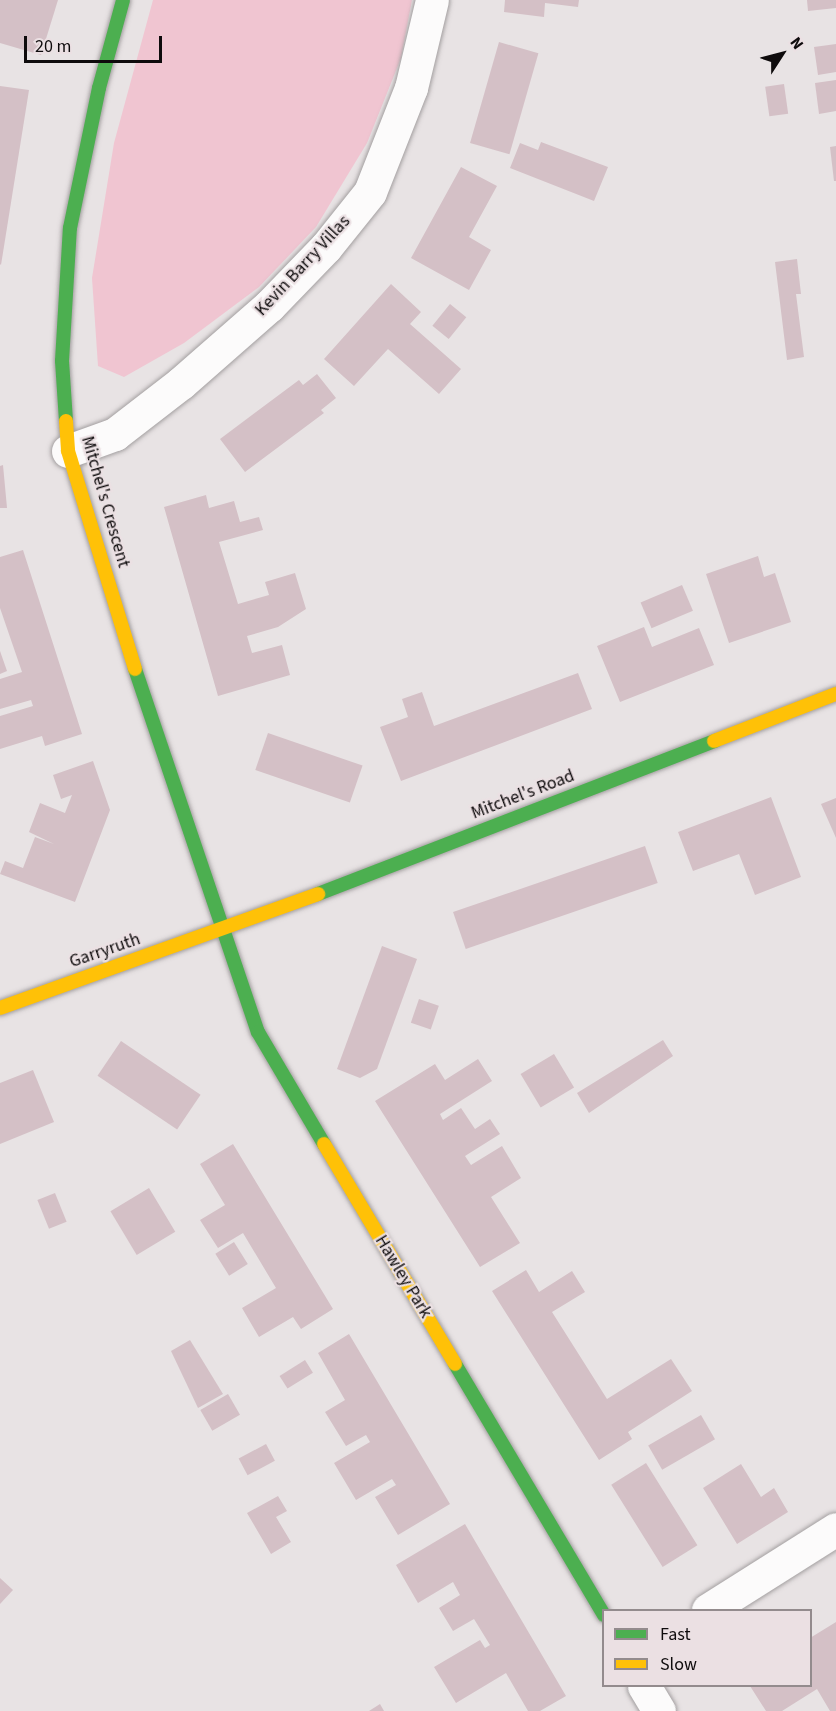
<!DOCTYPE html>
<html>
<head>
<meta charset="utf-8">
<style>
  body { margin:0 }
  #map { position:relative; width:836px; height:1711px; overflow:hidden; background:#e8e3e4; font-family:"Source Sans 3",sans-serif }
  div>[style] { position:absolute }
  .green>* { inset:0; background:#f0c5d1 }
  .building>* { inset:0; background:#d4c0c6; transform-origin:0 0 }
  .roads { filter:drop-shadow(0 0 2px #a39fa0) drop-shadow(0 0 2px #a39fa0) }
  .street>* { height:33px; margin:-16.5px; padding:0 16.5px; transform-origin:16.5px; border-radius:16.5px; background:#fcfbfb }
  .fast>* { height:14px; margin:-7px; padding:0 7px; transform-origin:7px; border-radius:7px; background:#4caf50 }
  .slow>* { height:14px; margin:-7px; padding:0 7px; transform-origin:7px; border-radius:7px; background:#ffc107 }
  span { translate:-50% -50%; white-space:nowrap; text-align:center; line-height:1.15; -webkit-text-stroke:4.5px #ebe0e3; paint-order:stroke }
  .street-label { font-size:18px; color:#0e0b0c }
  .legend { position:absolute; left:602px; top:1609px; width:210px; height:78px; box-sizing:border-box; background:#ebe0e3; border:2px solid #938b8d; margin:0; padding:8px 10px; list-style:none; font-size:18px; color:#0e0b0c }
  .legend li { display:flex; align-items:center; gap:12px; height:30px }
  .legend b { width:30px; border:2px solid #938b8d }
  .north { position:absolute; left:752px; top:24px; width:60px; height:60px; -webkit-text-stroke:4px #ebe0e3; paint-order:stroke; rotate:54deg; font-size:16px; font-weight:700; line-height:24px; text-align:center; color:#0e0b0c }
  .north::after { content:''; display:block; margin:auto; width:21px; height:27px; background:#0e0b0c; clip-path:polygon(50% 0,100% 100%,50% 72%,0 100%) }
  .scale { position:absolute; left:24px; top:36px; width:138px; height:27px; box-sizing:border-box; border:3px solid #0e0b0c; border-top:0; padding-left:8px; font-size:18px; line-height:21px; white-space:nowrap; color:#0e0b0c; -webkit-text-stroke:4px #ebe0e3; paint-order:stroke }
</style>
</head>
<body>
<div id="map">
  <div class="green">
    <i style="clip-path:polygon(153px 0,412px 0,401px 58px,367px 143px,316px 227px,259px 287px,184px 343px,124px 377px,98px 366px,92px 278px,114px 143px)"></i>
  </div>
  <div class="building">
    <i style="clip-path:polygon(0 0,58px 0,41px 55px,0 43px)"></i>
    <i style="clip-path:polygon(505px 0,579px 0,578px 7px,545px 3px,544px 17px,504px 12px)"></i>
    <i style="clip-path:polygon(807px 0,836px 0,836px 8px,808px 11px)"></i>
    <i style="left:499px;top:42px;width:41px;height:105px;rotate:16deg"></i>
    <i style="clip-path:polygon(836px 44px,836px 72px,818px 75px,814px 47px)"></i>
    <i style="clip-path:polygon(836px 80px,836px 111px,819px 114px,815px 83px)"></i>
    <i style="left:784px;top:84px;width:30px;height:19px;rotate:82deg"></i>
    <i style="clip-path:polygon(0 86px,29px 90px,1px 265px,0 264px)"></i>
    <i style="clip-path:polygon(541px 142px,608px 167px,594px 201px,510px 168px,520px 143px,538px 150px)"></i>
    <i style="clip-path:polygon(836px 146px,836px 181px,834px 181px,830px 147px)"></i>
    <i style="clip-path:polygon(461px 167px,497px 186px,469px 237px,491px 250px,469px 290px,411px 258px)"></i>
    <i style="clip-path:polygon(797px 259px,801px 294px,796px 294px,804px 357px,787px 360px,775px 262px)"></i>
    <i style="clip-path:polygon(391px 284px,421px 312px,410px 324px,461px 369px,439px 394px,388px 349px,354px 386px,324px 359px)"></i>
    <i style="left:450px;top:304px;width:21px;height:28px;rotate:39deg"></i>
    <i style="clip-path:polygon(317px 374px,336px 398px,321px 410px,324px 413px,245px 472px,220px 439px,299px 380px,303px 385px)"></i>
    <i style="clip-path:polygon(3px 465px,7px 508px,0 508px,0 466px)"></i>
    <i style="clip-path:polygon(206px 495px,209px 508px,234px 501px,240px 522px,259px 517px,263px 530px,219px 542px,238px 604px,269px 595px,265px 582px,295px 573px,306px 609px,278px 627px,247px 636px,252px 653px,282px 645px,290px 675px,218px 696px,164px 507px)"></i>
    <i style="clip-path:polygon(23px 550px,82px 734px,45px 746px,42px 736px,0 749px,0 716px,33px 706px,31px 700px,0 709px,0 679px,22px 672px,0 608px,0 557px)"></i>
    <i style="clip-path:polygon(758px 556px,764px 577px,775px 573px,791px 622px,729px 643px,706px 574px)"></i>
    <i style="left:682px;top:585px;width:28px;height:45px;rotate:67deg"></i>
    <i style="clip-path:polygon(644px 627px,652px 647px,699px 628px,714px 665px,620px 702px,597px 646px)"></i>
    <i style="clip-path:polygon(0 651px,7px 671px,0 674px)"></i>
    <i style="clip-path:polygon(578px 673px,592px 709px,401px 781px,380px 727px,408px 717px,402px 699px,422px 692px,434px 726px)"></i>
    <i style="left:268px;top:733px;width:100px;height:39px;rotate:19deg"></i>
    <i style="clip-path:polygon(93px 761px,110px 810px,75px 902px,0 874px,5px 861px,23px 868px,35px 837px,54px 844px,29px 832px,40px 803px,65px 813px,72px 795px,61px 799px,53px 775px)"></i>
    <i style="clip-path:polygon(771px 797px,801px 877px,755px 895px,739px 854px,693px 871px,678px 832px)"></i>
    <i style="clip-path:polygon(836px 798px,836px 838px,821px 804px)"></i>
    <i style="left:645px;top:846px;width:39px;height:203px;rotate:71deg"></i>
    <i style="clip-path:polygon(382px 946px,417px 959px,377px 1069px,360px 1078px,337px 1069px)"></i>
    <i style="left:419px;top:999px;width:21px;height:25px;rotate:19deg"></i>
    <i style="clip-path:polygon(663px 1040px,673px 1056px,589px 1113px,577px 1093px)"></i>
    <i style="left:121px;top:1041px;width:96px;height:42px;rotate:34deg"></i>
    <i style="left:554px;top:1054px;width:39px;height:39px;rotate:59deg"></i>
    <i style="clip-path:polygon(478px 1059px,492px 1081px,440px 1114px,443px 1120px,461px 1108px,475px 1129px,490px 1119px,500px 1134px,465px 1156px,471px 1165px,502px 1146px,521px 1178px,491px 1197px,520px 1243px,480px 1267px,375px 1101px,435px 1064px,445px 1080px)"></i>
    <i style="clip-path:polygon(33px 1070px,54px 1122px,0 1144px,0 1083px)"></i>
    <i style="clip-path:polygon(233px 1144px,333px 1309px,301px 1329px,293px 1317px,259px 1337px,242px 1308px,276px 1288px,243px 1233px,218px 1248px,200px 1220px,225px 1205px,200px 1164px)"></i>
    <i style="left:149px;top:1188px;width:51px;height:45px;rotate:59deg"></i>
    <i style="left:55px;top:1193px;width:31px;height:19px;rotate:68deg"></i>
    <i style="left:234px;top:1242px;width:26px;height:22px;rotate:58deg"></i>
    <i style="clip-path:polygon(526px 1270px,539px 1292px,572px 1271px,585px 1292px,552px 1312px,607px 1399px,671px 1359px,692px 1391px,628px 1432px,632px 1439px,599px 1460px,492px 1291px)"></i>
    <i style="clip-path:polygon(349px 1334px,450px 1504px,398px 1535px,375px 1497px,396px 1485px,392px 1479px,356px 1500px,334px 1463px,370px 1442px,366px 1435px,346px 1446px,325px 1412px,345px 1400px,318px 1353px)"></i>
    <i style="clip-path:polygon(190px 1340px,223px 1394px,198px 1408px,171px 1351px)"></i>
    <i style="left:305px;top:1360px;width:15px;height:30px;rotate:58deg"></i>
    <i style="left:228px;top:1394px;width:24px;height:32px;rotate:60deg"></i>
    <i style="left:701px;top:1415px;width:28px;height:61px;rotate:60deg"></i>
    <i style="left:266px;top:1444px;width:19px;height:31px;rotate:62deg"></i>
    <i style="left:646px;top:1463px;width:97px;height:41px;rotate:58deg"></i>
    <i style="clip-path:polygon(741px 1464px,761px 1497px,774px 1488px,788px 1512px,737px 1544px,703px 1488px)"></i>
    <i style="clip-path:polygon(278px 1496px,287px 1511px,276px 1517px,291px 1542px,271px 1554px,247px 1513px)"></i>
    <i style="clip-path:polygon(465px 1524px,566px 1696px,540px 1711px,528px 1711px,506px 1673px,456px 1703px,434px 1667px,480px 1640px,485px 1648px,490px 1645px,474px 1619px,453px 1631px,439px 1608px,460px 1595px,453px 1582px,418px 1603px,396px 1565px)"></i>
    <i style="clip-path:polygon(0 1578px,13px 1590px,0 1604px)"></i>
    <i style="clip-path:polygon(836px 1622px,836px 1711px,830px 1711px,817px 1689px,782px 1711px,766px 1711px,750px 1686px,810px 1686px,810px 1638px)"></i>
    <i style="clip-path:polygon(380px 1704px,384px 1711px,369px 1711px)"></i>
  </div>
  <div class="roads">
    <div class="street">
      <i style="left:68px;top:451px;width:50px;rotate:-19.9deg"></i>
      <i style="left:115px;top:434px;width:83px;rotate:-37.7deg"></i>
      <i style="left:181px;top:383px;width:117px;rotate:-41.2deg"></i>
      <i style="left:269px;top:306px;width:82px;rotate:-46deg"></i>
      <i style="left:326px;top:247px;width:70px;rotate:-51.3deg"></i>
      <i style="left:370px;top:192px;width:112px;rotate:-68.5deg"></i>
      <i style="left:411px;top:88px;width:90px;rotate:-76.6deg"></i>
      <i style="left:708px;top:1610px;width:151px;rotate:-32.3deg"></i>
      <i style="left:644px;top:1686px;width:29px;rotate:59deg"></i>
    </div>
    <div class="fast">
      <i style="left:66px;top:421px;width:60px;rotate:-93.8deg"></i>
      <i style="left:62px;top:361px;width:133px;rotate:-86.6deg"></i>
      <i style="left:70px;top:228px;width:143px;rotate:-78.3deg"></i>
      <i style="left:99px;top:88px;width:91px;rotate:-74.7deg"></i>
      <i style="left:135px;top:669px;width:383px;rotate:71.3deg"></i>
      <i style="left:258px;top:1032px;width:130px;rotate:59.5deg"></i>
      <i style="left:318px;top:894px;width:425px;rotate:-21.1deg"></i>
      <i style="left:455px;top:1364px;width:292px;rotate:59.3deg"></i>
    </div>
    <div class="slow">
      <i style="left:66px;top:421px;width:30px;rotate:86deg"></i>
      <i style="left:68px;top:451px;width:228px;rotate:72.9deg"></i>
      <i style="left:714px;top:741px;width:131px;rotate:-21.1deg"></i>
      <i style="left:0;top:1008px;width:338px;rotate:-19.7deg"></i>
      <i style="left:324px;top:1144px;width:256px;rotate:59.2deg"></i>
    </div>
  </div>
  <div class="street-label">
    <span style="left:303px;top:266px;rotate:-47deg">Kevin Barry Villas</span>
    <span style="left:105px;top:502px;rotate:74deg">Mitchel's Crescent</span>
    <span style="left:523px;top:795px;rotate:-21deg">Mitchel's Road</span>
    <span style="left:105px;top:951px;rotate:-19deg">Garryruth</span>
    <span style="left:403px;top:1277px;rotate:59deg">Hawley Park</span>
  </div>
  <ul class="legend">
  <li><b style="height:8px;background:#4caf50"></b>Fast</li>
  <li><b style="height:8px;background:#ffc107"></b>Slow</li>
  </ul>
  <div class="north">N</div>
  <div class="scale">20 m</div>
</div>
</body>
</html>
